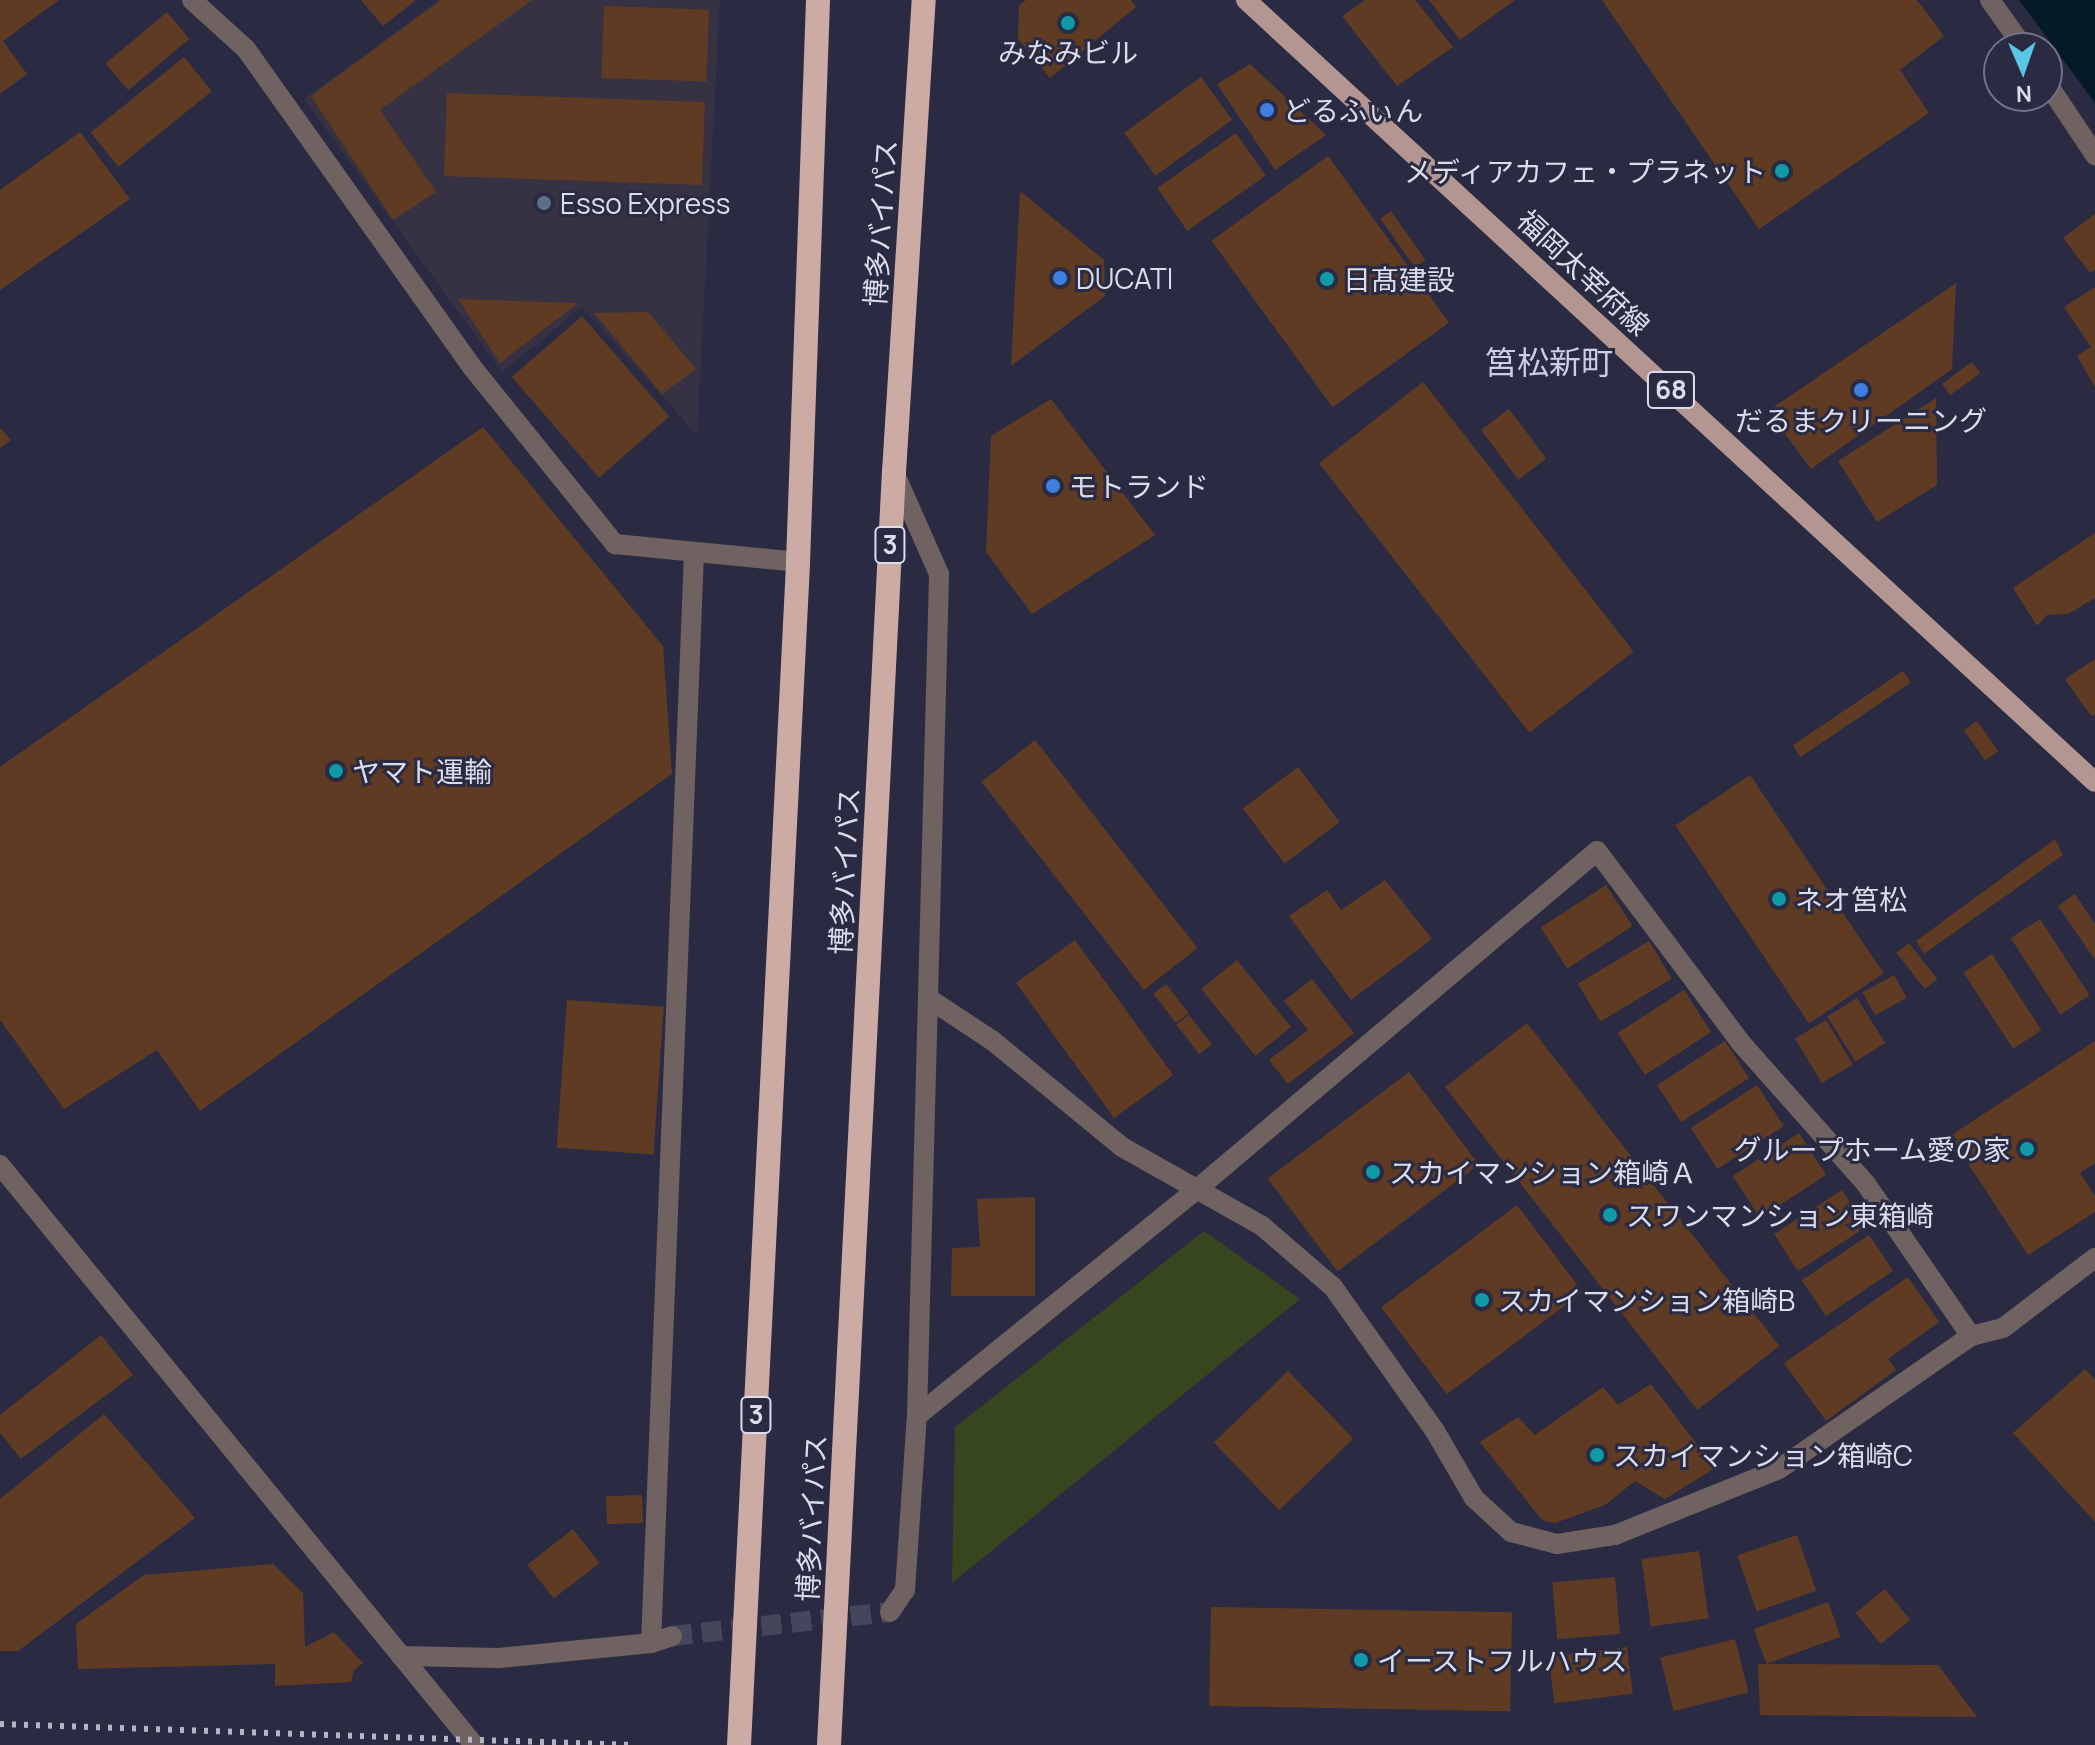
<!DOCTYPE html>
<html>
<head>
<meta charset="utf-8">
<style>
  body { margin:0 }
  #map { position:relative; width:2095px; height:1745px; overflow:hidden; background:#2a2b42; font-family:Manrope,"Noto Sans JP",sans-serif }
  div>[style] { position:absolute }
  .commercial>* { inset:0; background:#363243 }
  .green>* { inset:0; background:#384620 }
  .water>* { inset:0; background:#041b27 }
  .building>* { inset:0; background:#603b24; transform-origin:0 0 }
  .minor-tunnel>* { height:20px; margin-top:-10px; transform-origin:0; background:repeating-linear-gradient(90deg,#45465c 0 20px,transparent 0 30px) }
  .minor>* { height:20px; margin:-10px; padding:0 10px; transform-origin:10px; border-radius:10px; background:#706260 }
  .major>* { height:20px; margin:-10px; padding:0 10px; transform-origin:10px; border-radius:10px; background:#b39691 }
  .highway>* { height:24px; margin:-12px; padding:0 12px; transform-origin:12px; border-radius:12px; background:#cdaba5 }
  .rail>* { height:6px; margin-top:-3px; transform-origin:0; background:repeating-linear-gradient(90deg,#b3b4c4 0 4px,transparent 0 12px) }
  .dots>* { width:22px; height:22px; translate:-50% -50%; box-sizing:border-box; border:4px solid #2a2b42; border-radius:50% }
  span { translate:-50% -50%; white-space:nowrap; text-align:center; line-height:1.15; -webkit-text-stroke:6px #2a2b42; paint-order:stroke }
  .shield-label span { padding:2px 6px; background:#2a2b42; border:2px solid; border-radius:6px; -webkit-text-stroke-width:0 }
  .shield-label { font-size:26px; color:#dcddec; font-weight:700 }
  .poi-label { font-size:28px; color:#dcddec }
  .left { translate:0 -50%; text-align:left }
  .right { translate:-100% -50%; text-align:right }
  .street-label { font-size:28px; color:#dcddec }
  .quarter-label { font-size:32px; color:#cbceeb }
  .north { position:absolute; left:1983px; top:32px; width:80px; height:80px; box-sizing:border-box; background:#2a2b42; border:2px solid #717286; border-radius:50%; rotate:178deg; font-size:22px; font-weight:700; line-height:32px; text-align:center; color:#dcddec }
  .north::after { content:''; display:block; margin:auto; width:28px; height:36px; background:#5ac8e5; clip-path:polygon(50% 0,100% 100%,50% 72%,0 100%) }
</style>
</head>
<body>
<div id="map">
  <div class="commercial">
    <i style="clip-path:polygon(439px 0,720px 0,697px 435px,582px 307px,502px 372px,304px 99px)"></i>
  </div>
  <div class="green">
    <i style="clip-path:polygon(1204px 1231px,1300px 1299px,952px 1583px,955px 1427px)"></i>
  </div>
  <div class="water">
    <i style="clip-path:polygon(2019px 0,2095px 0,2095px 103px)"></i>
  </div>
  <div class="building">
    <i style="clip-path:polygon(0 0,59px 0,3px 41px,27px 74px,0 94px)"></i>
    <i style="clip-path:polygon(361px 0,416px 0,383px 26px)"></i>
    <i style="clip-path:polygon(441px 0,532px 0,380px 110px,436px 192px,393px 220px,311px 96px)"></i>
    <i style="clip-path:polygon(1026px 0,1131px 0,1136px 7px,1050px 78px,1018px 39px,1019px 5px)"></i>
    <i style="clip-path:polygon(1365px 0,1415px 0,1453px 47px,1397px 86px,1342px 16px)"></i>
    <i style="clip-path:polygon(1429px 0,1515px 0,1460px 40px)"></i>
    <i style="clip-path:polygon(1602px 0,1917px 0,1944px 36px,1900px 70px,1929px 113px,1759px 229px)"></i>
    <i style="left:604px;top:6px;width:105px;height:72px;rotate:2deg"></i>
    <i style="left:167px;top:12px;width:35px;height:80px;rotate:50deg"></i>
    <i style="left:184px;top:57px;width:44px;height:120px;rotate:51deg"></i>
    <i style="clip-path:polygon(1250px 64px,1326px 135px,1275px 170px,1217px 84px)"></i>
    <i style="left:1201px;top:77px;width:53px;height:95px;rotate:54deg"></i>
    <i style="left:447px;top:93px;width:258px;height:83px;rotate:2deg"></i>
    <i style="clip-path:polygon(80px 132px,130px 199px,0 290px,0 190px)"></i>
    <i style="left:1236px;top:133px;width:52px;height:96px;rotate:55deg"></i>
    <i style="left:1328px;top:156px;width:206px;height:144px;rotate:54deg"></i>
    <i style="clip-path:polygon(1020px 191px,1104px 260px,1105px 296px,1011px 366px)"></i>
    <i style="left:1391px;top:211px;width:60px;height:13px;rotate:55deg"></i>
    <i style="clip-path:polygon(2095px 214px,2095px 270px,2090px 273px,2063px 238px)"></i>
    <i style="clip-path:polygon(1956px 283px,1952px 369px,1811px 469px,1768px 411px)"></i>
    <i style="clip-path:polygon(2095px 287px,2095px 387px,2077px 356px,2091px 347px,2064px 307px)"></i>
    <i style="clip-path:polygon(458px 299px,578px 303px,500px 363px)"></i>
    <i style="clip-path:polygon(648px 312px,696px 369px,662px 394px,594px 313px)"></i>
    <i style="left:582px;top:316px;width:133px;height:93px;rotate:49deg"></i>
    <i style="left:1972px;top:362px;width:14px;height:37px;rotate:54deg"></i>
    <i style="left:1423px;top:382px;width:342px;height:132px;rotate:52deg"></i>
    <i style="clip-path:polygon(1936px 398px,1937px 485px,1877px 522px,1838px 461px)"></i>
    <i style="clip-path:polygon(1051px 399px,1155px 535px,1032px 614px,986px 552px,991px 436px)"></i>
    <i style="left:1509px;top:409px;width:62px;height:35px;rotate:53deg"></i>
    <i style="clip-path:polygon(483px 427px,663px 646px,672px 774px,200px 1111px,157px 1050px,64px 1109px,0 1020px,0 767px)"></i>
    <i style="clip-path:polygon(0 428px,11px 440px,0 448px)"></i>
    <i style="clip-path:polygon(2095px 533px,2095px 598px,2068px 614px,2047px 615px,2037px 626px,2013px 588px)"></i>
    <i style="clip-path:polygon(2095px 659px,2095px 714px,2091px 716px,2065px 679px)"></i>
    <i style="left:1903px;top:671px;width:14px;height:133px;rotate:56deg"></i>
    <i style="left:1977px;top:721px;width:37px;height:16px;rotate:55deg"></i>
    <i style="left:1035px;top:740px;width:264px;height:68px;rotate:52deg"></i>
    <i style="left:1298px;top:767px;width:69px;height:69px;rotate:53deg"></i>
    <i style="left:1750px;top:775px;width:239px;height:90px;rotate:56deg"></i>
    <i style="clip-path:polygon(2055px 839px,2063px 855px,1924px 954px,1916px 941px)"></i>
    <i style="clip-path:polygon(1385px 880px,1432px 939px,1351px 1000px,1289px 916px,1327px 890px,1341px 910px)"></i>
    <i style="left:1606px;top:885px;width:49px;height:78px;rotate:57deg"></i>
    <i style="clip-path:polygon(2075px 894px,2095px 924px,2095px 960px,2058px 906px)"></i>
    <i style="left:2040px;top:919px;width:91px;height:35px;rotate:57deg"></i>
    <i style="left:1075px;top:940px;width:167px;height:73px;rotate:54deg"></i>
    <i style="left:1649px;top:941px;width:44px;height:83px;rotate:59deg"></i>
    <i style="left:1909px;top:943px;width:46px;height:16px;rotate:52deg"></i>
    <i style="left:1992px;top:954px;width:91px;height:34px;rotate:57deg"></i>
    <i style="left:1237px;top:960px;width:86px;height:46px;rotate:51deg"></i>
    <i style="left:1894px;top:975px;width:26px;height:36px;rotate:61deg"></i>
    <i style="clip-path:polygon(1312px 979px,1354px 1033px,1288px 1084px,1269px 1060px,1308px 1030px,1284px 1001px)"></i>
    <i style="left:1166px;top:984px;width:37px;height:16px;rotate:52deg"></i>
    <i style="left:1684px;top:990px;width:50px;height:79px;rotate:57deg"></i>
    <i style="left:1857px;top:998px;width:53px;height:35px;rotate:58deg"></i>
    <i style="left:567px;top:1000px;width:97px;height:148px;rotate:4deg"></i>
    <i style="left:1189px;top:1015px;width:37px;height:16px;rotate:52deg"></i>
    <i style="left:1826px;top:1020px;width:52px;height:36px;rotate:59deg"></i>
    <i style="left:1527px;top:1023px;width:410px;height:104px;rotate:52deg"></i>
    <i style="left:1725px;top:1041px;width:44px;height:81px;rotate:57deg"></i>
    <i style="clip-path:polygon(2095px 1041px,2095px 1163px,2080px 1173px,2095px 1196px,2095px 1212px,2028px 1255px,1950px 1136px)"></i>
    <i style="left:1409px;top:1072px;width:116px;height:177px;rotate:53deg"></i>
    <i style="left:1757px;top:1085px;width:49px;height:79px;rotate:57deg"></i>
    <i style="left:1799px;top:1133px;width:50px;height:79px;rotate:57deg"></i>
    <i style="left:1842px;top:1190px;width:44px;height:81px;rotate:57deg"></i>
    <i style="clip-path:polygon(1035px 1197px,1035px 1296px,951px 1296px,952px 1248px,980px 1247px,977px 1199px)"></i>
    <i style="left:1517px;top:1205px;width:109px;height:170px;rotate:53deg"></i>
    <i style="left:1869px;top:1235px;width:43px;height:81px;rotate:56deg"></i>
    <i style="clip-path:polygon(1908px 1277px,1939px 1322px,1888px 1359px,1896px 1370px,1826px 1421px,1784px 1363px)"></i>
    <i style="clip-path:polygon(101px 1335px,133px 1375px,21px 1459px,0 1433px,0 1415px)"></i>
    <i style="clip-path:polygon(2085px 1369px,2095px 1380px,2095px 1522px,2013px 1433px)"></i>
    <i style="left:1288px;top:1371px;width:94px;height:103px;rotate:46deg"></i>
    <i style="clip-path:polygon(1651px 1384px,1715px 1468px,1665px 1499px,1635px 1481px,1605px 1505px,1555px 1523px,1542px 1520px,1480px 1442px,1518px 1417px,1535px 1435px,1603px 1387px,1618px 1405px)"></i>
    <i style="clip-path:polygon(104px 1414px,195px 1518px,18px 1651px,0 1651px,0 1499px)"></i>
    <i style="left:642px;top:1495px;width:28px;height:36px;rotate:88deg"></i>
    <i style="left:573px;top:1529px;width:43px;height:58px;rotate:52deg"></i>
    <i style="left:1797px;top:1535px;width:59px;height:63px;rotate:71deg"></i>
    <i style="left:1699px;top:1551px;width:68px;height:58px;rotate:82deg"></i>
    <i style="clip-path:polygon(273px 1564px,303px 1593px,305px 1647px,334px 1632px,363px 1663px,354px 1670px,351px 1682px,275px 1686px,275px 1664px,78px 1669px,76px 1624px,144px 1575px)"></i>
    <i style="left:1615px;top:1577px;width:57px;height:63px;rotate:85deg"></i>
    <i style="left:1885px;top:1589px;width:40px;height:38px;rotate:51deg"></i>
    <i style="left:1828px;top:1602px;width:37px;height:79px;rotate:70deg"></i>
    <i style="left:1211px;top:1607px;width:301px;height:99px;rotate:1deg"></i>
    <i style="left:1735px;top:1639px;width:55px;height:77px;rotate:76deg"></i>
    <i style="left:1627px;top:1647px;width:47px;height:79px;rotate:83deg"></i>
    <i style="clip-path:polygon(1758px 1664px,1938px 1665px,1977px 1717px,1760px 1715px)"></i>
  </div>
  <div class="minor-tunnel">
    <i style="left:672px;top:1636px;width:219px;rotate:-6.3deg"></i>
  </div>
  <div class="minor">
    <i style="left:192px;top:0;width:73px;rotate:42.2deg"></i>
    <i style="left:246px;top:49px;width:390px;rotate:54.6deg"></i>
    <i style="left:472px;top:367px;width:228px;rotate:51.1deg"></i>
    <i style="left:615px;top:544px;width:184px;rotate:5.6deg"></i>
    <i style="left:1990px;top:0;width:59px;rotate:54.7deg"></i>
    <i style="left:2047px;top:83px;width:87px;rotate:56.3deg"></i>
    <i style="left:928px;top:998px;width:78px;rotate:33.5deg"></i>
    <i style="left:993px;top:1041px;width:167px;rotate:39.4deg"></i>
    <i style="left:1122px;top:1147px;width:161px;rotate:29.4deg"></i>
    <i style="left:1262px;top:1226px;width:94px;rotate:40.7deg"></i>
    <i style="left:1333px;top:1287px;width:176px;rotate:54.7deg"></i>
    <i style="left:1435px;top:1431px;width:78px;rotate:59.8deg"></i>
    <i style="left:1474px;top:1498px;width:50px;rotate:42.6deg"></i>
    <i style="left:1511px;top:1532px;width:48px;rotate:14.6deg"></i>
    <i style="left:1557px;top:1544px;width:59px;rotate:-8.8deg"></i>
    <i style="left:1615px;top:1535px;width:177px;rotate:-21.9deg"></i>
    <i style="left:1779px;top:1469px;width:234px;rotate:-34.7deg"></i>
    <i style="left:1971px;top:1336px;width:33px;rotate:-14deg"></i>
    <i style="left:2003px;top:1328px;width:116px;rotate:-37.3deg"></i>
    <i style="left:0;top:1165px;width:749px;rotate:50.74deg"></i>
    <i style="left:917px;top:1416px;width:359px;rotate:-39deg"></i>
    <i style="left:1196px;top:1190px;width:525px;rotate:-40.21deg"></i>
    <i style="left:1597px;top:851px;width:240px;rotate:53.1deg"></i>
    <i style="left:1741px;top:1043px;width:188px;rotate:48.4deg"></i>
    <i style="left:1866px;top:1184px;width:185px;rotate:55.4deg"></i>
    <i style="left:890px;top:1612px;width:27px;rotate:-56deg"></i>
    <i style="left:905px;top:1590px;width:174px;rotate:-86.1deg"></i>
    <i style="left:917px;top:1416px;width:842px;rotate:-88.5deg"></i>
    <i style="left:939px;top:574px;width:111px;rotate:-113.8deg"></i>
    <i style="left:651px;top:1643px;width:1089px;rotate:-87.74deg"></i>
    <i style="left:401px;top:1656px;width:98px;rotate:1.2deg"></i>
    <i style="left:499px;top:1658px;width:153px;rotate:-5.6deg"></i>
    <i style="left:651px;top:1643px;width:22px;rotate:-18deg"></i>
  </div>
  <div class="major">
    <i style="left:1246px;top:0;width:1154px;rotate:42.65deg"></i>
  </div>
  <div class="highway">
    <i style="left:739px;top:1745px;width:1184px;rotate:-87.14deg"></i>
    <i style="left:798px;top:562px;width:562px;rotate:-87.96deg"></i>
    <i style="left:829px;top:1745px;width:1275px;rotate:-87.08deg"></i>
    <i style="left:894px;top:472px;width:473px;rotate:-86.4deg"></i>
  </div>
  <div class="rail">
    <i style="left:0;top:1724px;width:634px;rotate:1.9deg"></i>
  </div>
  <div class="dots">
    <i style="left:1068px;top:23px;background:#0f9aa8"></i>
    <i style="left:1267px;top:110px;background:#3f7fe0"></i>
    <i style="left:1782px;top:171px;background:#0f9aa8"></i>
    <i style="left:544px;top:203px;background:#5c6f8a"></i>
    <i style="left:1060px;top:278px;background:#3f7fe0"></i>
    <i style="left:1327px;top:279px;background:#0f9aa8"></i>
    <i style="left:1861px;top:390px;background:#3f7fe0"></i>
    <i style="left:1053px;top:486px;background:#3f7fe0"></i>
    <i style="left:336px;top:771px;background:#0f9aa8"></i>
    <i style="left:1779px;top:899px;background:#0f9aa8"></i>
    <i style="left:2027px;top:1149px;background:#0f9aa8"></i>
    <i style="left:1373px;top:1172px;background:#0f9aa8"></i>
    <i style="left:1610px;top:1215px;background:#0f9aa8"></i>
    <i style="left:1482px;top:1300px;background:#0f9aa8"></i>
    <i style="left:1597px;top:1455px;background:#0f9aa8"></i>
    <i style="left:1361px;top:1660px;background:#0f9aa8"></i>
  </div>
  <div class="shield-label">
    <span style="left:1671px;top:390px">68</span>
    <span style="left:890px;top:545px">3</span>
    <span style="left:756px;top:1415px">3</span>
  </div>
  <div class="poi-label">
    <span style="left:1068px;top:52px">みなみビル</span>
    <span class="left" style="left:1283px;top:110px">どるふぃん</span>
    <span class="right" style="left:1766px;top:171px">メディアカフェ・プラネット</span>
    <span class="left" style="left:560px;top:203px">Esso Express</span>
    <span class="left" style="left:1076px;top:278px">DUCATI</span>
    <span class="left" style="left:1343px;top:279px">日髙建設</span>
    <span style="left:1861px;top:420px">だるまクリーニング</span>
    <span class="left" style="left:1069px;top:486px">モトランド</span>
    <span class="left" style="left:352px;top:771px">ヤマト運輸</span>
    <span class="left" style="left:1795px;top:899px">ネオ筥松</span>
    <span class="right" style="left:2011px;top:1149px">グループホーム愛の家</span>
    <span class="left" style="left:1389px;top:1172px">スカイマンション箱崎Ａ</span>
    <span class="left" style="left:1626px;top:1215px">スワンマンション東箱崎</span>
    <span class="left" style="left:1498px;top:1300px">スカイマンション箱崎B</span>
    <span class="left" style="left:1613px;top:1455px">スカイマンション箱崎C</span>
    <span class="left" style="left:1377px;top:1660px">イーストフルハウス</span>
  </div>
  <div class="street-label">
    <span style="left:880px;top:223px;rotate:-86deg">博多バイパス</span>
    <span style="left:1584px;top:272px;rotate:43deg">福岡太宰府線</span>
    <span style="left:844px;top:871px;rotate:-87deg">博多バイパス</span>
    <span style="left:811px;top:1518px;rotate:-87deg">博多バイパス</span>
  </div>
  <div class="quarter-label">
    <span style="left:1549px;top:362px">筥松新町</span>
  </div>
  <div class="north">N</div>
</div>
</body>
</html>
